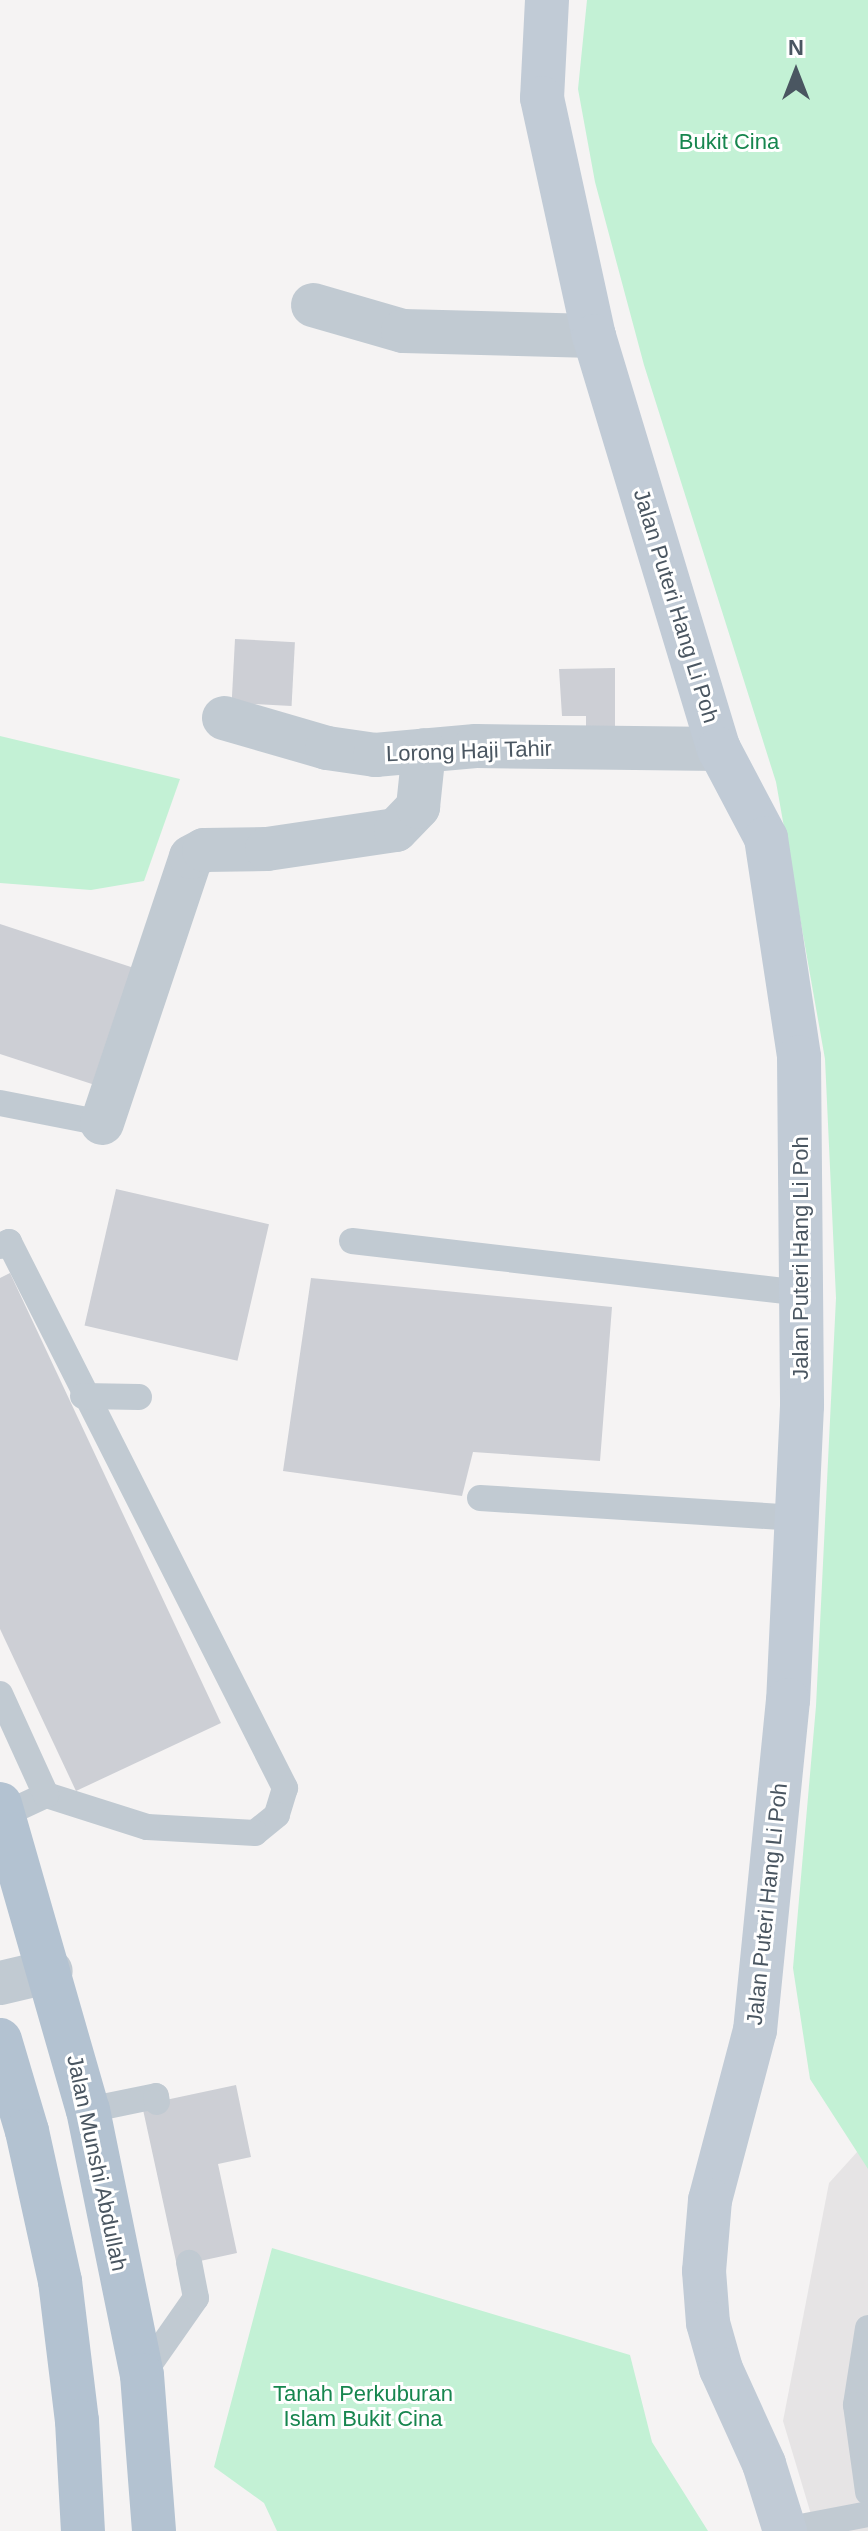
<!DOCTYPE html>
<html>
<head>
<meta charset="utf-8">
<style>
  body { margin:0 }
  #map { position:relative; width:868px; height:2531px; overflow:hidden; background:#f5f3f3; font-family:Arial,sans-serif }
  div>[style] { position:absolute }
  .education>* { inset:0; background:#e6e4e5 }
  .green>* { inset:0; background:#c3f1d5 }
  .building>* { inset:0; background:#cdcfd5; transform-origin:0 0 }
  .lane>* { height:26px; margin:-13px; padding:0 13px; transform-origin:13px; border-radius:13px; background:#c1cad2 }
  .street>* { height:44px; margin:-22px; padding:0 22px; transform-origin:22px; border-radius:22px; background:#c1cad2 }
  .secondary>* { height:44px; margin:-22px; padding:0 22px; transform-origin:22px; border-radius:22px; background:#c1cbd6 }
  .primary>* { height:44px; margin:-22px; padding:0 22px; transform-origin:22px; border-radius:22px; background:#b3c2d1 }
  span { translate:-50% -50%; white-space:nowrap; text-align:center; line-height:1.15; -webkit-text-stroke:6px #fff; paint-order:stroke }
  .park-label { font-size:22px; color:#17864f }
  .street-label { font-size:22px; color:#4a5661 }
  .north { position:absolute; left:756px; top:32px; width:80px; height:80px; -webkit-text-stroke:6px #fff; paint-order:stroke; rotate:0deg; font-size:22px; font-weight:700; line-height:32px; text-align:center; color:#4a5661 }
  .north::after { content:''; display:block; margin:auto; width:28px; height:36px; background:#4a5661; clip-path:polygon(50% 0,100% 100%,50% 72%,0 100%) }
</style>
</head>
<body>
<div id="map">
  <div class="education">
    <i style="clip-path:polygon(868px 2140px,868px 2531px,816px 2531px,783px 2421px,829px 2183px)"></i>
  </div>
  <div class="green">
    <i style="clip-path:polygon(587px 0,868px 0,868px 2169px,810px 2079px,793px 1968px,816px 1706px,836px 1298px,825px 1059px,776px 782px,644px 365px,595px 182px,578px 89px)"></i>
    <i style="clip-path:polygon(0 736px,180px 779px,144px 881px,91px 890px,0 883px)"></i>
    <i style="clip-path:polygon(272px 2248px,630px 2355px,652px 2442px,708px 2531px,277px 2531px,264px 2503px,214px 2467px)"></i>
  </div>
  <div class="building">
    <i style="left:235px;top:639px;width:60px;height:64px;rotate:3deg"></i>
    <i style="clip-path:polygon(615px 668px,615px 737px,586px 736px,586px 716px,562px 716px,559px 669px)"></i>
    <i style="clip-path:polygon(0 924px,134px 968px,95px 1085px,0 1054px)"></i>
    <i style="left:116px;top:1189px;width:157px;height:140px;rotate:13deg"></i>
    <i style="clip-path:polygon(10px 1273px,221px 1723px,76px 1791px,0 1629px,0 1278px)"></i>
    <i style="clip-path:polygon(311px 1278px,612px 1307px,600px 1461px,473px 1452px,462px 1496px,283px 1471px)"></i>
    <i style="clip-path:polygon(236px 2085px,251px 2157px,218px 2164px,237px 2253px,177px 2266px,142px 2105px)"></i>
  </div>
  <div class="lane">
    <i style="left:0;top:1103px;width:104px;rotate:11.1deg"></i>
    <i style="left:352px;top:1241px;width:454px;rotate:6.6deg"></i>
    <i style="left:0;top:1246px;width:10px;rotate:-24deg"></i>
    <i style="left:9px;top:1242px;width:612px;rotate:63.18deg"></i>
    <i style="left:285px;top:1788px;width:28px;rotate:107deg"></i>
    <i style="left:277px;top:1815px;width:28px;rotate:141deg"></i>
    <i style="left:255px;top:1833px;width:108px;rotate:-176.8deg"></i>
    <i style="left:147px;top:1827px;width:106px;rotate:-162.4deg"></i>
    <i style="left:46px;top:1795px;width:45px;rotate:155.1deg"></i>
    <i style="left:83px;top:1396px;width:56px;rotate:1deg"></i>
    <i style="left:480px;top:1498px;width:318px;rotate:3.6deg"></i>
    <i style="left:0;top:1694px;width:111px;rotate:65.5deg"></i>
    <i style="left:88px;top:2110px;width:69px;rotate:-11.6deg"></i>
    <i style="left:156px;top:2096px;width:6px;rotate:81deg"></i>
    <i style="left:868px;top:2328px;width:78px;rotate:98.9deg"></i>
    <i style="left:856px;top:2405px;width:88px;rotate:82.1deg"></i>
    <i style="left:142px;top:2375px;width:94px;rotate:-55deg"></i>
    <i style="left:196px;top:2298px;width:36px;rotate:-101deg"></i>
    <i style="left:785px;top:2530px;width:85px;rotate:-10.9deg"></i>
  </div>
  <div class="street">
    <i style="left:313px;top:305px;width:94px;rotate:16.1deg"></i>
    <i style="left:403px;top:331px;width:191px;rotate:1.5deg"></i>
    <i style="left:224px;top:718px;width:107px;rotate:16.2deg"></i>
    <i style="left:327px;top:748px;width:49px;rotate:8.3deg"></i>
    <i style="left:375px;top:755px;width:101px;rotate:-5.1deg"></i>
    <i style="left:476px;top:746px;width:243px;rotate:0.7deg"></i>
    <i style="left:102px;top:1123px;width:280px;rotate:-71.5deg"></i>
    <i style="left:191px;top:857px;width:15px;rotate:-28deg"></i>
    <i style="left:204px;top:850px;width:63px;rotate:-0.9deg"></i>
    <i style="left:267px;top:849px;width:130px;rotate:-8.4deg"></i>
    <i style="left:396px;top:830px;width:32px;rotate:-46deg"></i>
    <i style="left:418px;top:807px;width:57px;rotate:-84deg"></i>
    <i style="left:0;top:1983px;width:52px;rotate:-13.2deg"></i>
  </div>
  <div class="secondary">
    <i style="left:547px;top:0;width:98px;rotate:92.9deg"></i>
    <i style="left:542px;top:98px;width:244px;rotate:77.7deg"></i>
    <i style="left:594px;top:336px;width:432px;rotate:73.2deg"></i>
    <i style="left:719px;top:749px;width:101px;rotate:62.2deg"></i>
    <i style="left:766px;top:838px;width:221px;rotate:81.4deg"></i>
    <i style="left:799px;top:1057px;width:349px;rotate:89.5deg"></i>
    <i style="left:802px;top:1406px;width:294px;rotate:92.7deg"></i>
    <i style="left:788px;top:1700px;width:332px;rotate:95.7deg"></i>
    <i style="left:755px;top:2030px;width:176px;rotate:104.8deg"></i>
    <i style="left:710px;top:2200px;width:71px;rotate:94.8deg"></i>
    <i style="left:704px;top:2271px;width:52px;rotate:85.6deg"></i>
    <i style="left:708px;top:2323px;width:48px;rotate:74.2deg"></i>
    <i style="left:721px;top:2369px;width:104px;rotate:65.6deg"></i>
    <i style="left:764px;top:2464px;width:70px;rotate:72.6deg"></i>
  </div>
  <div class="primary">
    <i style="left:0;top:1804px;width:318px;rotate:74deg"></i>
    <i style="left:88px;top:2110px;width:270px;rotate:78.5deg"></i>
    <i style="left:142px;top:2375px;width:156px;rotate:85.6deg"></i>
    <i style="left:0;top:2040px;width:95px;rotate:73.5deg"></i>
    <i style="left:27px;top:2131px;width:154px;rotate:77.6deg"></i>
    <i style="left:60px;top:2281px;width:141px;rotate:83.1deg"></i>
    <i style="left:77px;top:2421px;width:110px;rotate:86.9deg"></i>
  </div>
  <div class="park-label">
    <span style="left:729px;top:142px">Bukit Cina</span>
    <span style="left:363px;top:2406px">Tanah Perkuburan<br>Islam Bukit Cina</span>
  </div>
  <div class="street-label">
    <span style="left:676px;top:606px;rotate:73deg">Jalan Puteri Hang Li Poh</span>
    <span style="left:469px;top:751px;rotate:-2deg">Lorong Haji Tahir</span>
    <span style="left:801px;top:1258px;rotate:-90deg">Jalan Puteri Hang Li Poh</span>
    <span style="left:767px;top:1904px;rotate:-84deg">Jalan Puteri Hang Li Poh</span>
    <span style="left:97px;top:2163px;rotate:78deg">Jalan Munshi Abdullah</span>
  </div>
  <div class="north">N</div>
</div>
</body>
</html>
